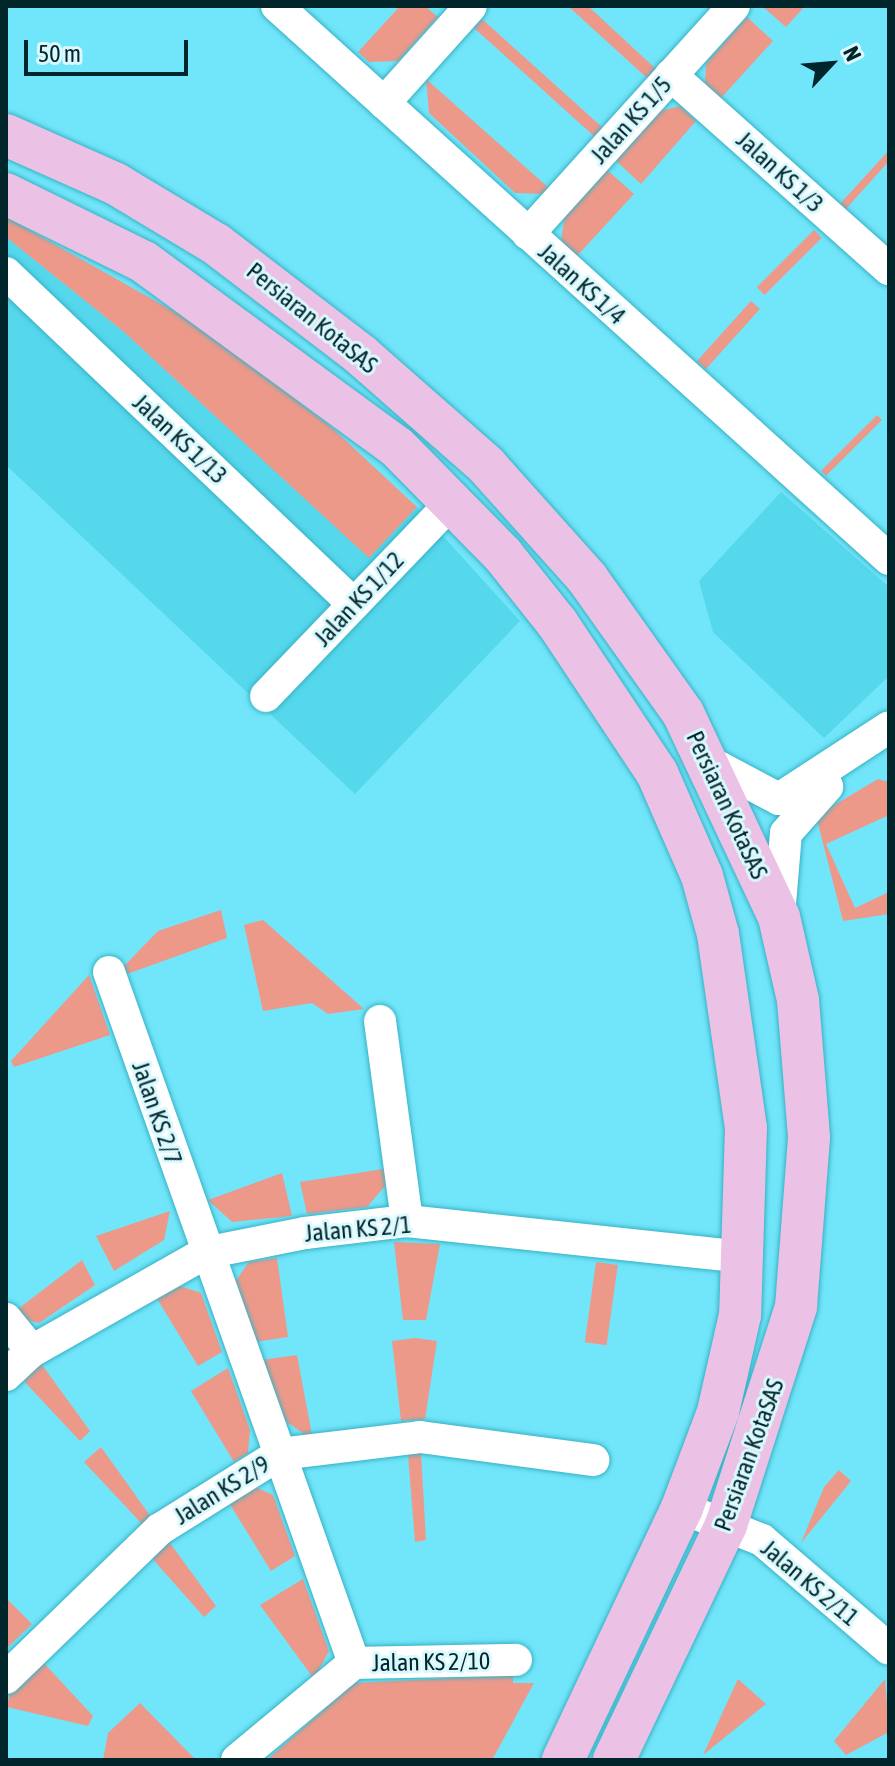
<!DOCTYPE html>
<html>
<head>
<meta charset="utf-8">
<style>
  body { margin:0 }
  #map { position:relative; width:895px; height:1766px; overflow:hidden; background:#71e5f9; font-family:"Asap Condensed",sans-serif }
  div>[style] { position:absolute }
  .built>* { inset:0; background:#55d7ec }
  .green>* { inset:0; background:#ed998a; transform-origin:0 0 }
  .roads { filter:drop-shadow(0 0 2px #37b2c5) drop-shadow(0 0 2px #37b2c5) }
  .minor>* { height:32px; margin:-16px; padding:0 16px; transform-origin:16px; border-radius:16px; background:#fff }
  .major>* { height:42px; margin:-21px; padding:0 21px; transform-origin:21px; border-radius:21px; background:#ebc1e6 }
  span { translate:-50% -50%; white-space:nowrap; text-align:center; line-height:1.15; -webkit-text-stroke:6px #daf9fe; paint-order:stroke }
  .street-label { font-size:24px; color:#00252b }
  .frame { position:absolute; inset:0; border:8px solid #00252b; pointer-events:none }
  .north { position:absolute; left:791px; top:24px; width:80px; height:80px; -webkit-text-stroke:6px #daf9fe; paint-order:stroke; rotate:64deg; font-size:22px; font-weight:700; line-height:32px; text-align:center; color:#00252b }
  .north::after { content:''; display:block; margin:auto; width:28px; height:36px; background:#00252b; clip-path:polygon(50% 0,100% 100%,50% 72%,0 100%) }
  .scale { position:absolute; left:24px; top:40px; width:164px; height:36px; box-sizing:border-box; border:4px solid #00252b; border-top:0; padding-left:10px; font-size:24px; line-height:28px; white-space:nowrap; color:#00252b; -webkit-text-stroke:6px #daf9fe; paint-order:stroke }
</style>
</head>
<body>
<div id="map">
  <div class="built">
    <i style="clip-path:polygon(6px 237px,124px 332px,369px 557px,417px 507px,520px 621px,355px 794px,6px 465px)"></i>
    <i style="clip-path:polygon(781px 492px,889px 587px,889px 676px,824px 738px,713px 632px,699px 581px)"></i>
  </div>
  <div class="green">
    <i style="clip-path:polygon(400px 6px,425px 6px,438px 17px,398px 61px,369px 62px,358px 52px)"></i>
    <i style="clip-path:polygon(568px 6px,588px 6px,657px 70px,648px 79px)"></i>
    <i style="clip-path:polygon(762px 6px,805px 6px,786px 27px)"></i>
    <i style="clip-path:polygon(747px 17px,773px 41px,721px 98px,705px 84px,706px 63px)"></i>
    <i style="left:482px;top:19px;width:164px;height:12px;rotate:42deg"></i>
    <i style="clip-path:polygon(426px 79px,549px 188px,544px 194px,515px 193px,429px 113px)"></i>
    <i style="clip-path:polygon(680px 106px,696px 121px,641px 184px,613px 158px,653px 113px)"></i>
    <i style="clip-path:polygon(889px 150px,889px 161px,845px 210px,839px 205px)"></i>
    <i style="clip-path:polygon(606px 169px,634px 194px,577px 256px,561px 241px,565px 214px)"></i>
    <i style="clip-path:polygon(6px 217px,193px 322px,329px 425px,417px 507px,369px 558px,124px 332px,6px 237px)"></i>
    <i style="left:814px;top:230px;width:11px;height:81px;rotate:45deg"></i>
    <i style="left:751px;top:301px;width:12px;height:81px;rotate:42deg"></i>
    <i style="left:877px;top:415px;width:7px;height:79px;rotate:45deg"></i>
    <i style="clip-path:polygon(878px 779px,889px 782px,889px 815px,826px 844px,855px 908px,889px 892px,889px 914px,843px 921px,816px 816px)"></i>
    <i style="clip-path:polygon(221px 910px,227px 938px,127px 974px,124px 966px,158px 931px)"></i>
    <i style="clip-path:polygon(263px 920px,364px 1009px,328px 1014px,312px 1003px,263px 1011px,244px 925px)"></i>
    <i style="clip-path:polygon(89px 975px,110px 1035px,14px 1067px,11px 1061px)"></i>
    <i style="clip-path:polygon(390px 1168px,391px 1179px,367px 1207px,307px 1214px,300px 1182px)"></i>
    <i style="clip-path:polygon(282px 1173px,292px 1216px,232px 1222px,208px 1200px)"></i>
    <i style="clip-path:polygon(170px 1211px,164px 1240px,114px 1271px,96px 1236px)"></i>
    <i style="clip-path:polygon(394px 1242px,440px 1244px,426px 1320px,403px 1320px)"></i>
    <i style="clip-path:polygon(277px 1258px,288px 1337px,255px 1342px,235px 1282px,249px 1262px)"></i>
    <i style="clip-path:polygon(82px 1260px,95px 1285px,39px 1323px,19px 1318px,14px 1312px)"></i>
    <i style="left:596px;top:1262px;width:22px;height:81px;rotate:8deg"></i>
    <i style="clip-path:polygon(177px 1285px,201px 1293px,222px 1352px,198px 1366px,156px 1297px)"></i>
    <i style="clip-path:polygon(415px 1338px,437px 1341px,425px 1419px,401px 1421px,392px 1341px)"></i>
    <i style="clip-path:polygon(297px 1355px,312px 1435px,307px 1436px,280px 1417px,261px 1360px)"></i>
    <i style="clip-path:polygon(40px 1362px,90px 1431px,80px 1441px,21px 1378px)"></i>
    <i style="clip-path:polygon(228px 1368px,250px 1430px,248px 1453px,234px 1462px,191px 1391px)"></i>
    <i style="clip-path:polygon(101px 1447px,151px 1517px,143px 1525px,84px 1462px)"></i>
    <i style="clip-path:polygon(421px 1453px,426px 1540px,415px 1542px,408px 1455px)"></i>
    <i style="clip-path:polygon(839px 1470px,851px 1481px,801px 1543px,824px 1487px)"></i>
    <i style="clip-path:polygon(253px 1486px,273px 1495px,295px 1556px,271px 1571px,228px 1501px)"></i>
    <i style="clip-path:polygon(167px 1539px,216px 1606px,204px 1617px,150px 1556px)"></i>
    <i style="clip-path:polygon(303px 1579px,329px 1651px,314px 1679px,260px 1605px)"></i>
    <i style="clip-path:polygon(6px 1598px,32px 1624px,6px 1649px)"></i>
    <i style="clip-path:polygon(41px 1660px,93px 1716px,88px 1726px,7px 1707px,11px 1689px)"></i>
    <i style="clip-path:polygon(513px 1675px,513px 1683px,534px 1683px,492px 1760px,267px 1760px,354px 1683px)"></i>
    <i style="clip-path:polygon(738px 1679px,766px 1704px,703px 1755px)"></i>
    <i style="clip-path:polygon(885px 1679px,889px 1732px,846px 1755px,834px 1741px)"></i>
    <i style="clip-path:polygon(140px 1703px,196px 1760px,103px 1760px,108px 1733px)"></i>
  </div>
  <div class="roads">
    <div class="minor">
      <i style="left:277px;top:6px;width:825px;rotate:42.1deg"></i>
      <i style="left:671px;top:75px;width:292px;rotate:41.7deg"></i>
      <i style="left:384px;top:103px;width:130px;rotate:-48.1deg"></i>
      <i style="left:528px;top:234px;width:307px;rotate:-47.9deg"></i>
      <i style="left:6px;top:273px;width:480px;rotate:43.6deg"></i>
      <i style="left:266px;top:696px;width:269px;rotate:-46.2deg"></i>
      <i style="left:711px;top:763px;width:77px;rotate:27.9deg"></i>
      <i style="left:779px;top:799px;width:131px;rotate:-33.2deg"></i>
      <i style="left:779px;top:916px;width:83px;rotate:-85.2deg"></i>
      <i style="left:786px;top:833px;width:62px;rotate:-48.3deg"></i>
      <i style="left:109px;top:972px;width:733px;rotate:70.48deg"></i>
      <i style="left:380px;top:1021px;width:202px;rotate:82.3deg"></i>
      <i style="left:6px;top:1319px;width:41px;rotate:50.9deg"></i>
      <i style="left:6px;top:1375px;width:35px;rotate:-43deg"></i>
      <i style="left:32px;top:1351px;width:199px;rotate:-29.5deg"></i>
      <i style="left:205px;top:1253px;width:102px;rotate:-11.3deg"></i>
      <i style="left:305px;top:1233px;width:103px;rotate:-6.7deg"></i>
      <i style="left:407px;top:1221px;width:340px;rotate:6.1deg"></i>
      <i style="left:682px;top:1508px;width:86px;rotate:21.8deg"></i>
      <i style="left:762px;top:1540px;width:167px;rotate:40.6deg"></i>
      <i style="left:6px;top:1678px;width:214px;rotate:-44.1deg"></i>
      <i style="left:160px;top:1529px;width:142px;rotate:-32deg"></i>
      <i style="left:280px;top:1454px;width:141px;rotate:-6.9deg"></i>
      <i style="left:420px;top:1437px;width:175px;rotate:7.6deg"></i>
      <i style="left:237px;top:1760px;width:152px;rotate:-39.7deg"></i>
      <i style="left:354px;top:1663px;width:162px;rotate:-1.1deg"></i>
    </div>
    <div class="major">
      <i style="left:6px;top:135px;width:120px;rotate:24deg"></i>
      <i style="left:116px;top:184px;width:117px;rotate:31deg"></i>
      <i style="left:216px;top:244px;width:183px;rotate:37.4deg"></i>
      <i style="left:361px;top:355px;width:167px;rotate:41.3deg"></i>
      <i style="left:486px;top:465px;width:152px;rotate:48.2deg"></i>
      <i style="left:587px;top:578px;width:166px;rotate:54.6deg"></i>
      <i style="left:683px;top:713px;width:225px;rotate:64.8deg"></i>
      <i style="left:779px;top:917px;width:85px;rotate:77.1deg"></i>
      <i style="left:798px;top:1000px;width:138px;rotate:85.4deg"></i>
      <i style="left:809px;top:1138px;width:169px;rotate:94.4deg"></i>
      <i style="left:796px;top:1307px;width:229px;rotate:107.8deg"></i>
      <i style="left:726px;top:1525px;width:260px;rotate:115.5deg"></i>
      <i style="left:6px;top:194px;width:154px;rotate:26.2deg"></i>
      <i style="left:144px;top:262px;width:313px;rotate:36.2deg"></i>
      <i style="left:397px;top:447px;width:151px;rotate:45.5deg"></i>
      <i style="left:503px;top:555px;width:88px;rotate:51.4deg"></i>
      <i style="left:558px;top:624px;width:179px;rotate:56.4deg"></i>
      <i style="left:657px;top:773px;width:112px;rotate:66.4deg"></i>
      <i style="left:702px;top:876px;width:60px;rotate:74.6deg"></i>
      <i style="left:718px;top:934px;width:196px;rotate:81.8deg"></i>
      <i style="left:746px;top:1128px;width:187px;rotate:91.8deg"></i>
      <i style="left:740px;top:1315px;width:99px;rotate:102.8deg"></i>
      <i style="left:718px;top:1412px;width:103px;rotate:110.6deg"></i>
      <i style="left:682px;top:1508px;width:279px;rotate:115.3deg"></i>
    </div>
  </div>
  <div class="street-label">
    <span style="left:631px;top:120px;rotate:-48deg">Jalan KS 1/5</span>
    <span style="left:780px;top:172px;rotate:42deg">Jalan KS 1/3</span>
    <span style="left:582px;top:284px;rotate:42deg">Jalan KS 1/4</span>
    <span style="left:312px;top:318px;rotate:39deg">Persiaran KotaSAS</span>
    <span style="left:180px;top:439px;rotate:43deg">Jalan KS 1/13</span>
    <span style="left:359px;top:599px;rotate:-47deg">Jalan KS 1/12</span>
    <span style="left:727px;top:805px;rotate:65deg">Persiaran KotaSAS</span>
    <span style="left:157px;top:1113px;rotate:71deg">Jalan KS 2/7</span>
    <span style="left:358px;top:1229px;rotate:-5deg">Jalan KS 2/1</span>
    <span style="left:749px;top:1455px;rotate:-70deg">Persiaran KotaSAS</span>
    <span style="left:222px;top:1490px;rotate:-32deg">Jalan KS 2/9</span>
    <span style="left:810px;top:1583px;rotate:40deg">Jalan KS 2/11</span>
    <span style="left:431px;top:1662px;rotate:-1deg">Jalan KS 2/10</span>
  </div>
  <div class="frame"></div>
  <div class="north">N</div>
  <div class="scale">50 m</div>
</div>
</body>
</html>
